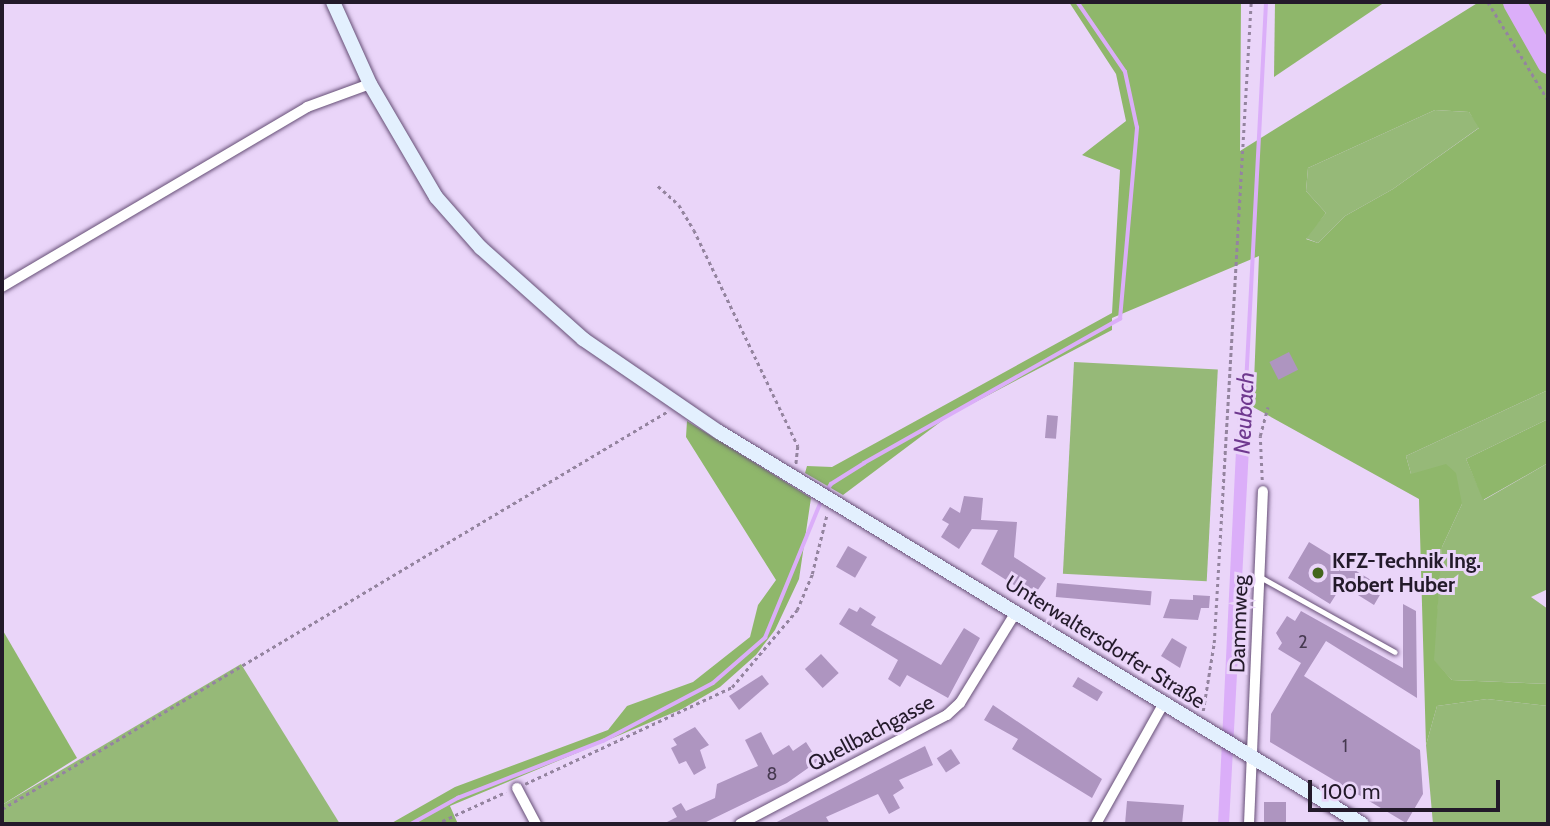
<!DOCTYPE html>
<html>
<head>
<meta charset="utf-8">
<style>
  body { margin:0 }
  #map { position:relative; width:1550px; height:826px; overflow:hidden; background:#ead5f9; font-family:Cabin,sans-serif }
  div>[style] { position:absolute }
  .green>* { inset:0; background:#96b978; transform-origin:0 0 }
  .forest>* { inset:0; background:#8fb76b }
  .water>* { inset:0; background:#dbaef9 }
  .stream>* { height:3.5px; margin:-1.75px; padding:0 1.75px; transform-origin:1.75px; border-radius:1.75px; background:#dbaef9 }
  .river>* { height:23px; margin:-11.5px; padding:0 11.5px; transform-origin:11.5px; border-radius:11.5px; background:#dbaef9 }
  .building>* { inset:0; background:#ae95c0; transform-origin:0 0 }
  .path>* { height:2.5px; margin-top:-1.25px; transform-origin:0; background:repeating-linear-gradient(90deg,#94849f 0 3.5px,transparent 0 7px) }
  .roads { filter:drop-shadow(0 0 2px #664f76) drop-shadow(0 0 2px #664f76) }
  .service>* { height:5px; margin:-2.5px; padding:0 2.5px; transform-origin:2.5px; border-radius:2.5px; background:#fff }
  .minor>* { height:10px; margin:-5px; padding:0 5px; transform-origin:5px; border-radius:5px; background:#fff }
  .secondary>* { height:14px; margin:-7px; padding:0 7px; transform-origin:7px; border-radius:7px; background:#e3f0fe }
  .dots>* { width:19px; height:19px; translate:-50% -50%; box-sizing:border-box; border:4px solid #ead5f9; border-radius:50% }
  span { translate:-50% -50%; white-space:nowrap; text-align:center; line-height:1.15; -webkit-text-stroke:6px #ead5f9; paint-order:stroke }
  .number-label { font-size:18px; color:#463950 }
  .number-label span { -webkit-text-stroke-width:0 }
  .poi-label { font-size:21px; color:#231a2a; font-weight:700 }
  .left { translate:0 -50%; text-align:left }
  .street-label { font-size:21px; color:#231a2a }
  .water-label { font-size:23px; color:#6f398f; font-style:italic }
  .frame { position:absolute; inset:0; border:4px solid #231a2a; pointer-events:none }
  .scale { position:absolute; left:1308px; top:780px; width:192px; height:32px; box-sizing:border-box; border:4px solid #231a2a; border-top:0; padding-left:9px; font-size:21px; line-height:24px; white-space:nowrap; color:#231a2a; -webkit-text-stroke:5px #ead5f9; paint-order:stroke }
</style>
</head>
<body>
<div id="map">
  <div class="green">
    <i style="clip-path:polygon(1435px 110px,1469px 112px,1480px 127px,1393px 189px,1345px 216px,1318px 243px,1305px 238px,1326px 213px,1306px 191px,1308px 168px)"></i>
    <i style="left:1074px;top:362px;width:144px;height:212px;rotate:3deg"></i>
    <i style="clip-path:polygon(1548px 390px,1548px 419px,1466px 459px,1484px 500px,1548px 463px,1548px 589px,1531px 597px,1548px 609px,1548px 684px,1452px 680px,1433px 660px,1442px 547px,1462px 504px,1411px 474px,1406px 456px)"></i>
    <i style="clip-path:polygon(241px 664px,340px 824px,2px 824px,2px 805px)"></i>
    <i style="clip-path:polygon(1487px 699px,1548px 706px,1548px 824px,1433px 824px,1426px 745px,1437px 706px)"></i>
  </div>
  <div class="forest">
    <i style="clip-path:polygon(evenodd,1069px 2px,1241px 2px,1240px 151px,1479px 2px,1548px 2px,1548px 390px,1406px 456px,1411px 474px,1446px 464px,1456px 473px,1462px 504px,1442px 547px,1434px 660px,1452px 680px,1548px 684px,1548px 706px,1487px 699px,1437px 706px,1426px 745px,1419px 499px,1253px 407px,1259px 256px,1112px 318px,1112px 330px,947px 417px,843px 495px,805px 473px,807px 466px,832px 467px,1112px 313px,1120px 170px,1082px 155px,1126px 121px,1116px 74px,1069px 2px,1435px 110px,1469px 112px,1479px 128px,1393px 189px,1345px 216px,1318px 243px,1306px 239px,1326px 213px,1306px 191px,1308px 168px,1435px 110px)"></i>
    <i style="clip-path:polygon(1275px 2px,1385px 2px,1274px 77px)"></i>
    <i style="clip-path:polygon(1548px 419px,1548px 463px,1483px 500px,1466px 459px)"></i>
    <i style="clip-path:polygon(687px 421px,811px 498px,799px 579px,775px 630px,756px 655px,720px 687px,682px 709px,450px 806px,458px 824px,390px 824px,455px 787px,608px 730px,627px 706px,693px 682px,750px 637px,758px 605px,776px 580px,686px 437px)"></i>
    <i style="clip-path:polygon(2px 629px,77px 758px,2px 805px)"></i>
  </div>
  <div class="water">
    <i style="clip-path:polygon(1238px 409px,1250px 429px,1229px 824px,1218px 824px)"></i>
  </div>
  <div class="stream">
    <i style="left:1244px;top:423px;width:422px;rotate:-87deg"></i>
    <i style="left:826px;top:492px;width:9px;rotate:-58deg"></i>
    <i style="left:831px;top:484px;width:39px;rotate:-32deg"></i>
    <i style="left:864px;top:463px;width:294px;rotate:-29.4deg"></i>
    <i style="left:1120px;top:319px;width:192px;rotate:-84.9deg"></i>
    <i style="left:1137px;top:128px;width:57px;rotate:-102.1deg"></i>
    <i style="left:1125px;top:72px;width:85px;rotate:-124.4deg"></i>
    <i style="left:411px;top:824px;width:54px;rotate:-29deg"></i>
    <i style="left:458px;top:798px;width:156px;rotate:-21.5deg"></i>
    <i style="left:603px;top:741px;width:124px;rotate:-27.8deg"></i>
    <i style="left:713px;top:683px;width:69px;rotate:-40.9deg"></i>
    <i style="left:765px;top:638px;width:150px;rotate:-67.7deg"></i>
  </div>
  <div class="river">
    <i style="left:1514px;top:2px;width:69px;rotate:60.5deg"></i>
  </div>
  <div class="building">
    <i style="left:1289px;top:352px;width:20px;height:22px;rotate:63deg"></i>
    <i style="left:1047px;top:415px;width:11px;height:23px;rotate:5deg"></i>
    <i style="clip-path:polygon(964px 496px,983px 498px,981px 520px,1017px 522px,1014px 557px,1046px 578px,1033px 597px,981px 564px,998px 530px,972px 529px,959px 549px,941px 537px,949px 524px,942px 520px,950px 507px,960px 513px)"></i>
    <i style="clip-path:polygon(1309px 542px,1384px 588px,1374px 605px,1342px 585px,1330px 604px,1288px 578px)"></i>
    <i style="left:848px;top:546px;width:22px;height:24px;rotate:30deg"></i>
    <i style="left:1057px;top:583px;width:95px;height:14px;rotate:5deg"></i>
    <i style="clip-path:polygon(1193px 595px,1210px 596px,1209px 608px,1201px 608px,1198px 620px,1163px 618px,1170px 599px,1193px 600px)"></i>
    <i style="clip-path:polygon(1403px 604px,1416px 611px,1417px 698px,1326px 641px,1304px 676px,1420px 750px,1423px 794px,1406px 823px,1270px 742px,1271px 714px,1301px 663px,1278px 649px,1282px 643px,1276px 633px,1287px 616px,1295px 621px,1301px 611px,1403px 668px)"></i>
    <i style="clip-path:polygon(860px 607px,876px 617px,871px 625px,941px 665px,964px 628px,980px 638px,948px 698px,907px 675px,900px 687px,888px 679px,898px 660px,839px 624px,849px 608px,857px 612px)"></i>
    <i style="clip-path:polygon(1172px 638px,1187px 647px,1180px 668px,1161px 656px)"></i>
    <i style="left:821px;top:654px;width:26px;height:22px;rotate:47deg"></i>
    <i style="clip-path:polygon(762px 675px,769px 684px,739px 710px,729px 696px)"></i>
    <i style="left:1078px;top:677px;width:29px;height:11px;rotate:31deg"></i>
    <i style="clip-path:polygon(993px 705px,1102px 779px,1092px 798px,1012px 749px,1018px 739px,984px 720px)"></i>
    <i style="clip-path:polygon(695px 727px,709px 745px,700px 750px,706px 768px,694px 775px,686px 761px,679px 764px,671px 748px,677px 745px,673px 739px)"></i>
    <i style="clip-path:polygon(761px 732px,773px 755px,789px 745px,793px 751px,806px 742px,818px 761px,787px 783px,702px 824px,663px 824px,677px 817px,672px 808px,681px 803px,686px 811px,715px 798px,717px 784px,758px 766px,745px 740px)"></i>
    <i style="clip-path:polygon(925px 746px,933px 765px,899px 780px,904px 788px,893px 795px,900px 808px,889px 814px,878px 794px,826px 817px,830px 824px,773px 824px)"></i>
    <i style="left:951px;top:749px;width:17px;height:17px;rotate:57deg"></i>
    <i style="clip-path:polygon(1127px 801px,1184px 805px,1182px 824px,1125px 824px)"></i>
    <i style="left:1264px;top:802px;width:22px;height:22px"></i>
  </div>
  <div class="path">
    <i style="left:1488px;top:2px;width:115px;rotate:58.5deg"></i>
    <i style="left:658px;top:186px;width:28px;rotate:42deg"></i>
    <i style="left:679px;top:205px;width:29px;rotate:59deg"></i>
    <i style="left:694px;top:230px;width:240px;rotate:64.3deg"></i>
    <i style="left:798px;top:446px;width:20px;rotate:96deg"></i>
    <i style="left:1262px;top:480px;width:44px;rotate:-92.6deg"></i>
    <i style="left:1260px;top:436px;width:30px;rotate:-75deg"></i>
    <i style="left:1203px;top:711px;width:69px;rotate:-80.8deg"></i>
    <i style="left:1214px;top:643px;width:642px;rotate:-86.7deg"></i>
    <i style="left:525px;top:784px;width:229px;rotate:-25.1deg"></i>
    <i style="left:732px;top:687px;width:101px;rotate:-49.8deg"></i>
    <i style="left:797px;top:610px;width:39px;rotate:-67deg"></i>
    <i style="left:812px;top:574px;width:62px;rotate:-76deg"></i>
    <i style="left:2px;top:809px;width:776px;rotate:-30.86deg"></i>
    <i style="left:436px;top:824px;width:77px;rotate:-24.6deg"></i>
  </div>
  <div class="roads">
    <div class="service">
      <i style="left:1260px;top:577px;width:154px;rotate:29.1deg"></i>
    </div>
    <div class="minor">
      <i style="left:2px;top:287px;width:354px;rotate:-30.5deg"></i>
      <i style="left:307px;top:107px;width:67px;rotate:-20.1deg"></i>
      <i style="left:517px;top:788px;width:41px;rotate:62.2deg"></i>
      <i style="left:740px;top:824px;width:234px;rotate:-27.8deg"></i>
      <i style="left:947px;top:715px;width:18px;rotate:-43deg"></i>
      <i style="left:960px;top:703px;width:107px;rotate:-58.4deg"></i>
      <i style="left:1096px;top:824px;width:139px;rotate:-60.7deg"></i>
      <i style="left:1249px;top:824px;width:333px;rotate:-87.6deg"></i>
    </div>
    <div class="secondary">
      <i style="left:333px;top:2px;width:90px;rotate:65.7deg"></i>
      <i style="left:370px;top:84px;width:131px;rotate:59.7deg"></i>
      <i style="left:436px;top:197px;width:68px;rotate:48.6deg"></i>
      <i style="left:481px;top:248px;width:137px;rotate:41.7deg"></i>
      <i style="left:583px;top:339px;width:165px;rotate:34.4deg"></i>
      <i style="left:719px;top:432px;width:753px;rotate:31.37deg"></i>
    </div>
  </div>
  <div class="dots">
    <i style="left:1318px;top:573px;background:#43651d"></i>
  </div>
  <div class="number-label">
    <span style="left:1303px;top:642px">2</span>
    <span style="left:1345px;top:746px">1</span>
    <span style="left:772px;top:774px">8</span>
  </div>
  <div class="poi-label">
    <span class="left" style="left:1332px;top:573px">KFZ-Technik Ing.<br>Robert Huber</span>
  </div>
  <div class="street-label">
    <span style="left:1239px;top:624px;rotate:-88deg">Dammweg</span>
    <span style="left:1105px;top:642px;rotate:32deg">Unterwaltersdorfer Straße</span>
    <span style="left:871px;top:733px;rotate:-28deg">Quellbachgasse</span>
  </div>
  <div class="water-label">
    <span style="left:1244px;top:413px;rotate:-87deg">Neubach</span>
  </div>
  <div class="frame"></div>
  <div class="scale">100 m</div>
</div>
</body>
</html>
